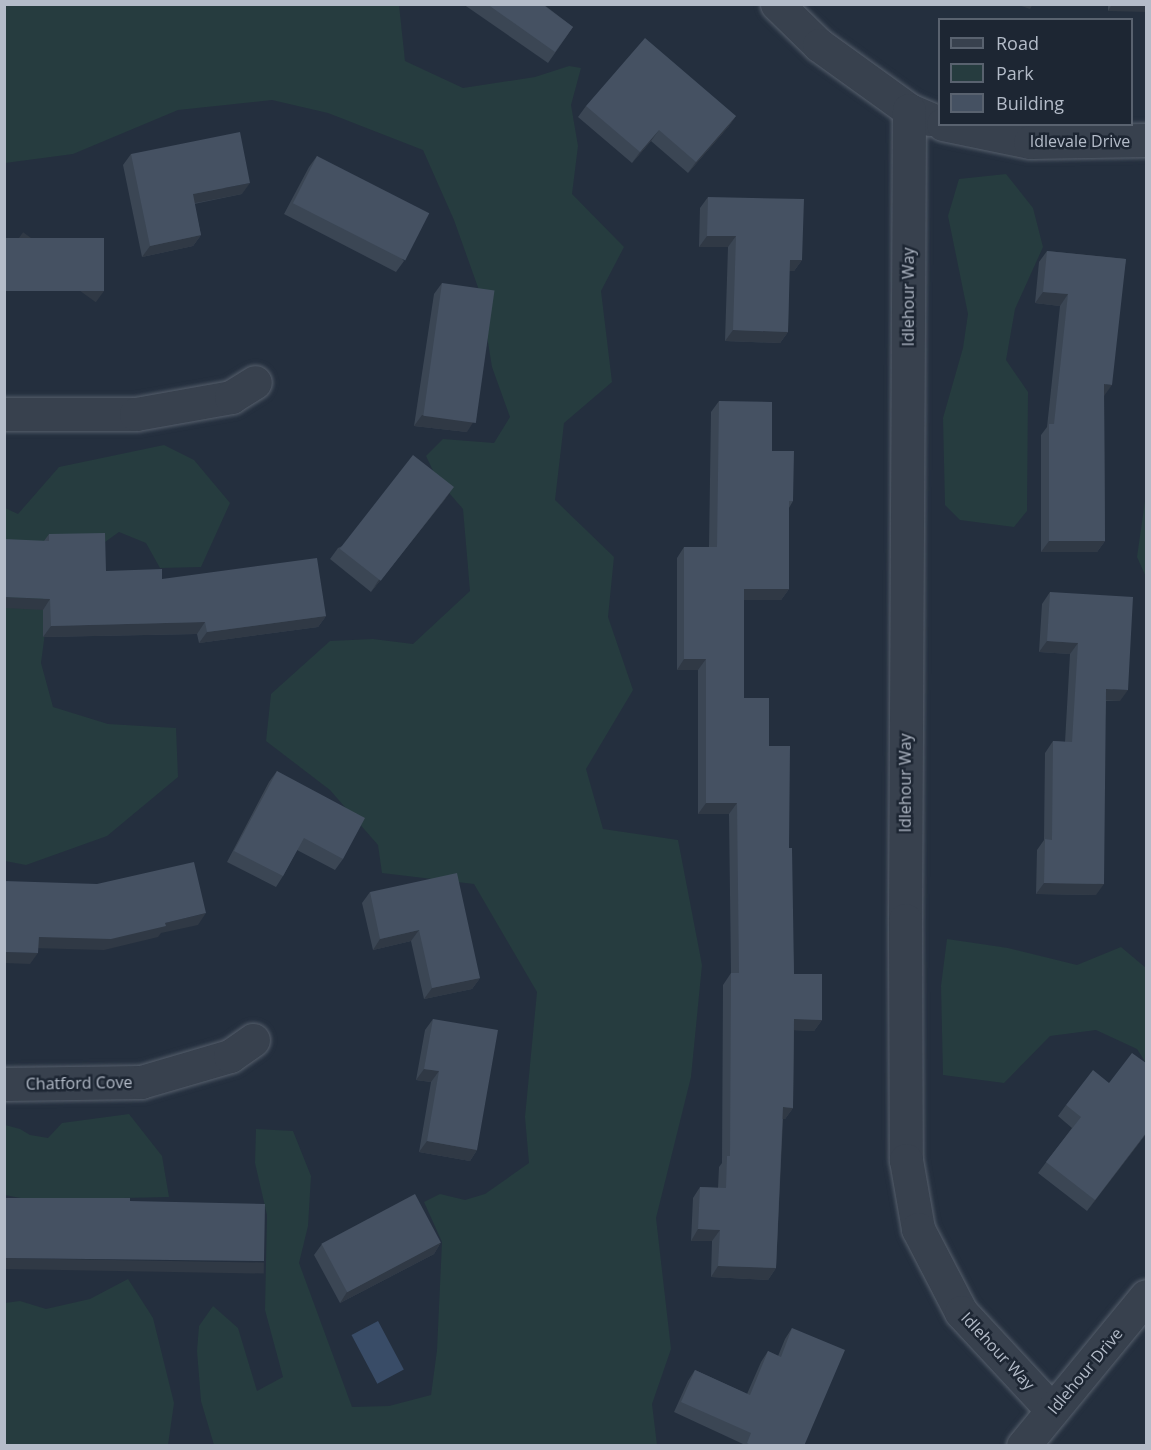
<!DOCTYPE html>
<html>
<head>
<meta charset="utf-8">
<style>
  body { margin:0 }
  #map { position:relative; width:1151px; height:1450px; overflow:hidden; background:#242f3e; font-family:"Open Sans",sans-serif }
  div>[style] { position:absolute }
  .green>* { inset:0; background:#263c3f }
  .water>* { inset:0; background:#394c67; transform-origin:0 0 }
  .roads { filter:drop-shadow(0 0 2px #565f6c) drop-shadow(0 0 2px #565f6c) }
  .minor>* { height:33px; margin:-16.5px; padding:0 16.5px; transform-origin:16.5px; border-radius:16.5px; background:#38414e }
  .wall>* { inset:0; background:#3b4654; transform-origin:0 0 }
  .shaded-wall>* { inset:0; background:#303945; transform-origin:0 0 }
  .building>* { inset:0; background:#455162; transform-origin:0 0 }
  span { translate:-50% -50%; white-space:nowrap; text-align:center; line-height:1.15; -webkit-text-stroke:5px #1d2633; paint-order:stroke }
  .street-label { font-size:16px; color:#b4bcc9 }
  .frame { position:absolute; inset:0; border:6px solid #b4bcc9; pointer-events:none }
  .legend { position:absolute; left:938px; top:18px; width:195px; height:108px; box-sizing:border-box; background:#1d2633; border:2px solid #59626f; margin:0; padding:8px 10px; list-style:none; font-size:18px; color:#b4bcc9 }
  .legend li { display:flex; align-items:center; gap:12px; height:30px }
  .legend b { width:30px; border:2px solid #59626f }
</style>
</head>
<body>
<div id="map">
  <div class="green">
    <i style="clip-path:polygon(4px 5px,399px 5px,405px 61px,463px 88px,535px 77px,569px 66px,581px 68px,571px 105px,578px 146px,572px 194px,624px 247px,601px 291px,612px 382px,564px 423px,555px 500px,614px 557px,608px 617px,633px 690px,586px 769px,603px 829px,678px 840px,702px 965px,691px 1077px,656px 1218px,671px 1349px,652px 1404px,657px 1445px,214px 1445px,201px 1401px,197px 1351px,199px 1326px,213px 1306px,238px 1328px,257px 1391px,283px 1377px,265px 1310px,267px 1215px,255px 1163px,256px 1129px,293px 1131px,311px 1176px,308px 1226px,299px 1263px,352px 1407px,389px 1406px,431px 1395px,437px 1350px,442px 1242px,424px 1202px,440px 1194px,465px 1200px,485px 1194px,529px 1163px,525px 1117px,537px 992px,474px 884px,382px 873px,378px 845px,330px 790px,266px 741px,271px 694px,330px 641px,373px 639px,413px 644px,470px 591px,463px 509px,437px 479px,426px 456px,443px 439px,494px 443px,510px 417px,492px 367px,480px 293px,454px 220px,423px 150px,328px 113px,272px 100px,178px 110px,73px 154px,5px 163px)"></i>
    <i style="clip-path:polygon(1006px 174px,1033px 208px,1043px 247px,1015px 309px,1006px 360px,1028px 392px,1027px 511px,1014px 527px,960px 520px,945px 505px,943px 418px,963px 348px,968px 314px,948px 216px,959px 179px)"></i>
    <i style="clip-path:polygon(164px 445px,194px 460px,230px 503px,201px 567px,160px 568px,146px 543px,119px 532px,52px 580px,41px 663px,53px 707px,108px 724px,176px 728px,178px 777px,107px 836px,26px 865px,5px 861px,5px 508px,18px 514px,59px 467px)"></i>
    <i style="clip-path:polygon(1146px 494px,1146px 577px,1137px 557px)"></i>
    <i style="clip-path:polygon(947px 939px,1008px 948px,1077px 965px,1121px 947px,1146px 968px,1146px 1063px,1137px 1049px,1096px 1030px,1050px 1036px,1004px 1083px,943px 1075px,941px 986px)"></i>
    <i style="clip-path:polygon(129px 1114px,162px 1156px,169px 1197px,31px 1200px,5px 1195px,5px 1125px,20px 1129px,30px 1135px,48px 1138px,62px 1123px)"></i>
    <i style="clip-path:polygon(128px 1279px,153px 1318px,174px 1403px,168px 1445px,5px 1445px,5px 1303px,20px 1301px,46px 1309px,90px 1299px)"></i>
  </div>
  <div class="water">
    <i style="left:378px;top:1321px;width:55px;height:30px;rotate:62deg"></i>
  </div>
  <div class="roads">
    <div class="minor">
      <i style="left:777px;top:4px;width:59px;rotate:44.3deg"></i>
      <i style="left:819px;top:45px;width:111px;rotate:35.8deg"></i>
      <i style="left:909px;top:110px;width:23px;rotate:23deg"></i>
      <i style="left:909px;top:110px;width:810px;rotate:90.28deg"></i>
      <i style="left:905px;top:920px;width:240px;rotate:89.8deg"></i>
      <i style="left:906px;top:1160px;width:70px;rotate:80.1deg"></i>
      <i style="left:918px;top:1229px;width:93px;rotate:62.6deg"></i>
      <i style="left:961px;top:1312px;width:134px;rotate:47.1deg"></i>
      <i style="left:943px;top:124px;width:89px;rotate:11.7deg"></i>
      <i style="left:1030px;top:142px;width:116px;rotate:-1deg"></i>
      <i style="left:4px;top:414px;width:132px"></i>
      <i style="left:136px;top:414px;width:97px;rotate:-10.1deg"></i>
      <i style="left:231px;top:397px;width:28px;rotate:-32deg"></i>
      <i style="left:4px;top:1084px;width:137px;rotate:-0.8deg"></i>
      <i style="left:141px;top:1082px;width:93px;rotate:-16.3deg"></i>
      <i style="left:230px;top:1056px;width:28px;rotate:-35deg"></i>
      <i style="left:1023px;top:1446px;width:194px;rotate:-50.6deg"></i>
    </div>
  </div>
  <div class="wall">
    <i style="clip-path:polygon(463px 4px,543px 4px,573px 27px,548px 63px)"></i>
    <i style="left:1108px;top:4px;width:38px;height:7px"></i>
    <i style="clip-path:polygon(586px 106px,736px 116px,728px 127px,688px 173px,651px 141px,632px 163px,578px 117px)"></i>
    <i style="clip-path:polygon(131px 154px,242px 194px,194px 204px,201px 235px,193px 246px,142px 257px,123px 165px)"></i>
    <i style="clip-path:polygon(317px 156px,404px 261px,396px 272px,284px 214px,309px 167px)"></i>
    <i style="clip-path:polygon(708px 197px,802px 260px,794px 271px,789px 271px,788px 332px,780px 343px,725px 341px,728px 247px,699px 247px,700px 208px)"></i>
    <i style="clip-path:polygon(1047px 251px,1126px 259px,1104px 396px,1105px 541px,1097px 552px,1041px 552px,1041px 435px,1047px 427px,1060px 306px,1035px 303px,1039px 262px)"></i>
    <i style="clip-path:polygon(442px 283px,467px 432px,414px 426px,434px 294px)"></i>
    <i style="clip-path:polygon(719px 401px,772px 451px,793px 501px,789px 508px,789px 589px,781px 600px,744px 600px,744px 698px,769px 746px,789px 848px,794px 974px,822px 1020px,814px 1031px,794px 1030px,793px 1108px,785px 1119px,783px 1119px,776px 1268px,768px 1280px,711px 1277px,712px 1241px,691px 1241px,693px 1198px,700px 1187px,718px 1188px,719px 1167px,722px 1163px,723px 985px,731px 973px,729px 814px,698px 814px,698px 670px,677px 670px,677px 558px,684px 547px,709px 547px,711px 412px)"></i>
    <i style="clip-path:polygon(446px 498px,371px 592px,330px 559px,338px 548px)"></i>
    <i style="clip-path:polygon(49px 534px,106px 571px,162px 579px,326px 616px,318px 627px,199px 643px,197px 634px,43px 637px,43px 610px,44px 541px)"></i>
    <i style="clip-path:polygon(1050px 592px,1120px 701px,1106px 701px,1096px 895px,1036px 894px,1037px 850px,1044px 840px,1045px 753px,1053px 741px,1065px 742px,1070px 654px,1039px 652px,1042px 604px)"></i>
    <i style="clip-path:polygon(277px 771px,343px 859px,335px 870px,297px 850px,283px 876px,276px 887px,227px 862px,269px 782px)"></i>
    <i style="clip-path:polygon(370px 892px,480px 978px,472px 989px,424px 999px,411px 941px,373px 950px,362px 903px)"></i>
    <i style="clip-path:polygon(433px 1019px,477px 1150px,470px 1161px,419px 1152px,431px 1082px,416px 1080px,425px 1030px)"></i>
    <i style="clip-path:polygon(1066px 1105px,1146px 1134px,1087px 1211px,1038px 1173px,1072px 1128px,1058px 1116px)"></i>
    <i style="clip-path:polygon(441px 1242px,434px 1254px,340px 1303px,314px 1255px,322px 1244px)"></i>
    <i style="clip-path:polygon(792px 1328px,804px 1446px,743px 1446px,743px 1444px,674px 1412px,688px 1381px,695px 1370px,747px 1394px,761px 1362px,768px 1351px,778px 1356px,785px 1339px)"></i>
  </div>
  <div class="shaded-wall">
    <i style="clip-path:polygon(1015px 4px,1033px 4px,1030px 9px)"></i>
    <i style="clip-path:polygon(1112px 4px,1146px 4px,1146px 12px,1108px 11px)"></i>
    <i style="clip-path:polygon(736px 116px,728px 127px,688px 173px,696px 162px)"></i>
    <i style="clip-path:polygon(659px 130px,651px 141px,632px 163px,640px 152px)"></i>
    <i style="clip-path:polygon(250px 183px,242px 194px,185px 205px,193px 194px)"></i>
    <i style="clip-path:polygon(201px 235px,193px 246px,142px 257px,150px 246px)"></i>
    <i style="clip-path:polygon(707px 236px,736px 236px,728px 247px,699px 247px)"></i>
    <i style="clip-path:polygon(790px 260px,802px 260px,794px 271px,782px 271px)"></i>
    <i style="left:104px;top:291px;width:14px;height:100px;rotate:126deg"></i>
    <i style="clip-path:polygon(1043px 292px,1068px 294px,1060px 306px,1035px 303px)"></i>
    <i style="clip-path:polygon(733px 330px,788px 332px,780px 343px,725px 341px)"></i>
    <i style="clip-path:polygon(1104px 384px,1112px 385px,1104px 396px)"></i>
    <i style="clip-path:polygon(422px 415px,474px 421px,467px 432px,414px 426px)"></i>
    <i style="clip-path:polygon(454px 487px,446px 498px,371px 592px,378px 581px)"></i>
    <i style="clip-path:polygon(1049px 541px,1105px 541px,1097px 552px,1041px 552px)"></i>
    <i style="clip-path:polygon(744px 589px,789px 589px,781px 600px,736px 600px)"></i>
    <i style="clip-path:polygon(4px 597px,50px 599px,43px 610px,4px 608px)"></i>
    <i style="clip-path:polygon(326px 616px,318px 627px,199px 643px,207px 632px)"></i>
    <i style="clip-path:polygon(205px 622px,197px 634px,43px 637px,51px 626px)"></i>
    <i style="clip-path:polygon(1047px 641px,1078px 643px,1070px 654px,1039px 652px)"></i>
    <i style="clip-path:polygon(684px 659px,706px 659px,698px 670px,677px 670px)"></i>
    <i style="clip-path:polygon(1106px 689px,1128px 690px,1120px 701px,1098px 700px)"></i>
    <i style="clip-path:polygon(706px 803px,737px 803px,729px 814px,698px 814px)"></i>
    <i style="clip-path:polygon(1044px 883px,1104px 884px,1096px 895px,1036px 894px)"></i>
    <i style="clip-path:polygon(206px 913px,198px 925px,161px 933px,158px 937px,104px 950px,31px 948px,39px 937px,165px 923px)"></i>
    <i style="clip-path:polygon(419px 930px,411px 941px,373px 950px,380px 939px)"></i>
    <i style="clip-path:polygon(4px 952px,38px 953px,30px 964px,4px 963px)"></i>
    <i style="clip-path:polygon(480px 978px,472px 989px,424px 999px,432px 988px)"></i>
    <i style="clip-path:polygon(794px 1019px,822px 1020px,814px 1031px,786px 1030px)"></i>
    <i style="clip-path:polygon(424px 1069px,439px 1071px,431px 1082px,416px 1080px)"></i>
    <i style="clip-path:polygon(783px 1107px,793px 1108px,785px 1119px,775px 1119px)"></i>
    <i style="clip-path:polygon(1146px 1133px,1146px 1134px,1087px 1211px,1095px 1200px)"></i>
    <i style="clip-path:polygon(427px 1141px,477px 1150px,470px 1161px,419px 1152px)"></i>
    <i style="clip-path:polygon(698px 1229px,720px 1230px,712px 1241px,691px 1241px)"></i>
    <i style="clip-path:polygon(441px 1242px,434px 1254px,340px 1303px,347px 1292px)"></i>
    <i style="left:4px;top:1258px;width:260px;height:11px;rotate:1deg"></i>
    <i style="clip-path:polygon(718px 1266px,776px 1268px,768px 1280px,711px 1277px)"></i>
  </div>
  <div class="building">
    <i style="clip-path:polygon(487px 4px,542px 4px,573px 27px,555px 52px)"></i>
    <i style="clip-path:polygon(645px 38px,736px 116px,696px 162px,659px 130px,640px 152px,586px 106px)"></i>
    <i style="clip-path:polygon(240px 132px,250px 183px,193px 194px,201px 235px,150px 246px,131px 154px)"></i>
    <i style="left:317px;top:156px;width:126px;height:53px;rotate:27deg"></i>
    <i style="clip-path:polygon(708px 197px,804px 199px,802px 260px,790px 260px,788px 332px,733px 330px,736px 236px,707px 236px)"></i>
    <i style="left:104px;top:238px;width:53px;height:100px;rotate:90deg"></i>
    <i style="clip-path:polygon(1047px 251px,1126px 259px,1112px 385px,1104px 384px,1105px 541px,1049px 541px,1049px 424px,1054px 424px,1068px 294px,1043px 292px)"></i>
    <i style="left:442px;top:283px;width:53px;height:134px;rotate:8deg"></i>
    <i style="clip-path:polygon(719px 401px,772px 402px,772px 451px,794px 451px,793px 501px,789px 501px,789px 589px,744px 589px,744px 698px,769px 698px,769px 746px,790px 746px,789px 848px,792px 848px,794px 974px,822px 974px,822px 1020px,794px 1019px,793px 1108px,783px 1107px,776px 1268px,718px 1266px,720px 1230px,698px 1229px,700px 1187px,726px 1188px,727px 1156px,730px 1156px,731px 973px,739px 973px,737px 803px,706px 803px,706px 659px,684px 659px,684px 547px,717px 547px)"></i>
    <i style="left:413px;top:455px;width:52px;height:119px;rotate:38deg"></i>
    <i style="clip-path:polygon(105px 533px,106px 571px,162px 569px,162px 579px,317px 558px,326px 616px,207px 632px,205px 622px,51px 626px,50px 599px,4px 597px,4px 539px,49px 541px,49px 534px)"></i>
    <i style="clip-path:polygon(1050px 592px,1133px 597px,1128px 690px,1106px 689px,1104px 884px,1044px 883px,1045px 839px,1052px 840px,1053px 741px,1072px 742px,1078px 643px,1047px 641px)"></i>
    <i style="clip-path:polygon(277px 771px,365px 818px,343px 859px,304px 838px,283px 876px,234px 851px)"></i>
    <i style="clip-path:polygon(194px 862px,206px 913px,165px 923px,166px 926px,111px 939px,39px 937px,38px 953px,4px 952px,4px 881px,97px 884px)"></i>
    <i style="clip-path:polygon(457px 873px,480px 978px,432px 988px,419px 930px,380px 939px,370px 892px)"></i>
    <i style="clip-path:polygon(433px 1019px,498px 1030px,477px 1150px,427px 1141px,439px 1071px,424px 1069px)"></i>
    <i style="clip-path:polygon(1132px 1053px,1146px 1063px,1146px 1133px,1095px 1200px,1046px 1162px,1081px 1117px,1066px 1105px,1093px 1070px,1109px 1083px)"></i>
    <i style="left:415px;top:1194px;width:55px;height:106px;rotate:62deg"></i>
    <i style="clip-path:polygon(4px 1198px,130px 1198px,130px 1201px,265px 1204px,264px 1261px,4px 1258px)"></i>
    <i style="clip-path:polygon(792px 1328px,845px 1350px,804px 1446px,752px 1446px,747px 1443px,751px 1433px,681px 1402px,695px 1370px,750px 1395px,768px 1351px,781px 1357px)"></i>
  </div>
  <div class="street-label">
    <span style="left:1080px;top:141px">Idlevale Drive</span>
    <span style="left:908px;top:297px;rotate:-90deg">Idlehour Way</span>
    <span style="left:905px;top:783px;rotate:-90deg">Idlehour Way</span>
    <span style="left:79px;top:1083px;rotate:-1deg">Chatford Cove</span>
    <span style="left:998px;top:1351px;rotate:47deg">Idlehour Way</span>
    <span style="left:1085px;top:1371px;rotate:-50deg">Idlehour Drive</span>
  </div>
  <div class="frame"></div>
  <ul class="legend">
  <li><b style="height:8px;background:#38414e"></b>Road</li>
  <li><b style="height:16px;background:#263c3f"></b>Park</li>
  <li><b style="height:16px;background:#455162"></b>Building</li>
  </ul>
</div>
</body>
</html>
